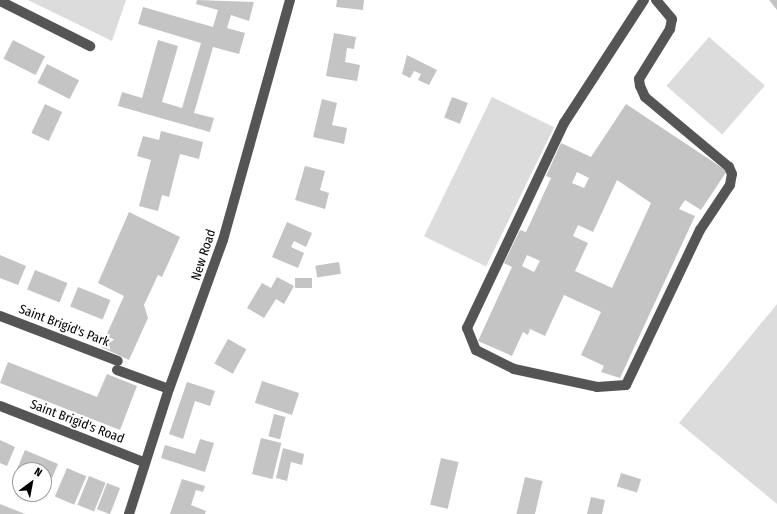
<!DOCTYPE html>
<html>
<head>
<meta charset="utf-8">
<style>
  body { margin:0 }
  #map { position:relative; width:777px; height:514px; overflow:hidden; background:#fff; font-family:"Fira Sans Condensed",sans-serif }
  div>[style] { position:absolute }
  .green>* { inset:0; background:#dcdcdc; transform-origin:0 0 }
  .building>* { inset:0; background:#c4c4c4; transform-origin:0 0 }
  .minor>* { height:10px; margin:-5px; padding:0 5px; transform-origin:5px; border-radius:5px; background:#555 }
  span { translate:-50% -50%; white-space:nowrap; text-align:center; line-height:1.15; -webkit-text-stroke:4px #fff; paint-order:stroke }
  .street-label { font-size:13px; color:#000 }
  .north { position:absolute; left:12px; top:462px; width:40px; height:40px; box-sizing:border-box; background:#fff; border:1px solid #999; border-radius:50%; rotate:32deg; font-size:11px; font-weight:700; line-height:16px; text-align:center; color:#000 }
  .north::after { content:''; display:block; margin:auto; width:14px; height:18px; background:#000; clip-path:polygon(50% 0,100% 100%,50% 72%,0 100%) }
</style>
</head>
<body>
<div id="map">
  <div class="green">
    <i style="clip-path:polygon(28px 0,126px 0,112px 41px)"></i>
    <i style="left:709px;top:37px;width:74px;height:65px;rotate:41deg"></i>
    <i style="left:492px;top:97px;width:69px;height:155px;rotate:26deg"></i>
    <i style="clip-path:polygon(777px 304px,777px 504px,679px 423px)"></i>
  </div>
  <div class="building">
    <i style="clip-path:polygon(197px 0,254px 2px,249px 21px,231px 15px,227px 28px,245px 33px,239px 54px,213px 47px,194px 113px,214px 118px,210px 132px,118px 106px,122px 92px,142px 98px,158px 40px,178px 46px,162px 102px,182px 108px,201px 43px,138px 24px,143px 7px,213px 27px,218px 10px,196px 4px)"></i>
    <i style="clip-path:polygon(337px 0,364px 0,363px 10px,336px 7px)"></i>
    <i style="clip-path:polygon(769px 0,777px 0,777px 10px)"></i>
    <i style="clip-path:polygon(334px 33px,356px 37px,354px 49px,347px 48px,345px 62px,360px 65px,357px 81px,326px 76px)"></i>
    <i style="left:13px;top:40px;width:36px;height:21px;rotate:27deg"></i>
    <i style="clip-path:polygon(407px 55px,437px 70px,429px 85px,418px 80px,421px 74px,414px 71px,410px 78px,402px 74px)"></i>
    <i style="left:47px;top:64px;width:36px;height:21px;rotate:27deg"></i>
    <i style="left:452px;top:97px;width:17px;height:22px;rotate:21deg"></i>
    <i style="clip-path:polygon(322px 99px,337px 103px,332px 125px,347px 128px,344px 144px,313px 137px)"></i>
    <i style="left:45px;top:104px;width:19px;height:32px;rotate:25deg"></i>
    <i style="clip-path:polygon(evenodd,626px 104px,727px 171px,701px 210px,685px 200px,679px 209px,695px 216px,620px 378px,601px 372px,604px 366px,581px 355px,601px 312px,564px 295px,545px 336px,530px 329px,528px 335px,523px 332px,512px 356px,478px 341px,512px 267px,504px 263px,520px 230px,526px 232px,551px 178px,546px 176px,561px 143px,591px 157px,626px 104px,577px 172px,589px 178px,584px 188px,572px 183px,577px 172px,626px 104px,617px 180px,651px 203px,612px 288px,575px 271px,588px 243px,573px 236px,578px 225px,593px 232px,617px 180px,626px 104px,527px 255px,540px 261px,534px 272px,522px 266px,527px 255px)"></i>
    <i style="clip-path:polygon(161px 131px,203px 142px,199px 159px,180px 154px,169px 197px,162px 195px,158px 211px,139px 206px,151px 160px,137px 156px,143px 136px,159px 140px)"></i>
    <i style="clip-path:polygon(305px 166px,325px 171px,320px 190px,329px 193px,325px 209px,295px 200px)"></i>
    <i style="clip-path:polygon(129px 212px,180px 237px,162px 277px,158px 275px,144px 305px,148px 318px,129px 360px,101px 347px,124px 296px,98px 283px)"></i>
    <i style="clip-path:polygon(287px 222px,312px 233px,306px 247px,294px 241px,291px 247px,304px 253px,298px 268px,272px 257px)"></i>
    <i style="clip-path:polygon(0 255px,26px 266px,18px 285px,0 278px)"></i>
    <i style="left:339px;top:262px;width:12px;height:24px;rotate:81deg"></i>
    <i style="left:35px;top:270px;width:35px;height:21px;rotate:22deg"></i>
    <i style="clip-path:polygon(277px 277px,294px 286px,284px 304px,276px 299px,264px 318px,247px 308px,262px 283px,271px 288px)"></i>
    <i style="left:295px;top:278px;width:17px;height:10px"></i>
    <i style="left:78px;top:287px;width:35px;height:21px;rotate:22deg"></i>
    <i style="left:228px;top:339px;width:21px;height:28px;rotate:29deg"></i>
    <i style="clip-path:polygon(8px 362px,97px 397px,107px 374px,137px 386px,120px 430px,0 383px)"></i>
    <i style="left:262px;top:381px;width:39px;height:23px;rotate:18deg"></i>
    <i style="clip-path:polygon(187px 382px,215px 391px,210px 406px,195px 401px,183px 439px,169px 434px)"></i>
    <i style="left:274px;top:414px;width:12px;height:23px;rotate:14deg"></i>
    <i style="left:261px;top:438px;width:21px;height:37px;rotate:14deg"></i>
    <i style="clip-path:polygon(200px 439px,214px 443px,205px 472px,161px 458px,165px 445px,195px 454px)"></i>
    <i style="clip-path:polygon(0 440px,15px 447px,7px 466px,0 463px)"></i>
    <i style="clip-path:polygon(283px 448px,304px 454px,302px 465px,291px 462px,287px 481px,276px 478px)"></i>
    <i style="clip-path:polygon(25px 450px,58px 464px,50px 483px,44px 480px,44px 470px,17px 469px)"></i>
    <i style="left:441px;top:458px;width:18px;height:48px;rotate:13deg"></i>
    <i style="left:67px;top:468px;width:21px;height:31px;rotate:23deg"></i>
    <i style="left:621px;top:473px;width:21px;height:14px;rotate:17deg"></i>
    <i style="left:89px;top:476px;width:18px;height:31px;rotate:22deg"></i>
    <i style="left:525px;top:477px;width:18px;height:38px;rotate:13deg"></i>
    <i style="clip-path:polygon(182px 479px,205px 486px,203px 492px,196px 490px,191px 505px,206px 511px,205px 514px,170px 514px)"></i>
    <i style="left:107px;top:483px;width:14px;height:28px;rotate:21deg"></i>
    <i style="clip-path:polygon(591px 497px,605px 500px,602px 514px,587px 514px)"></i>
    <i style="clip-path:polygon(0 504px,25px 514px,0 514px)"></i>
  </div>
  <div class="minor">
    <i style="left:644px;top:0;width:147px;rotate:123deg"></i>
    <i style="left:564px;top:123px;width:227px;rotate:115.3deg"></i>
    <i style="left:467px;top:328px;width:24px;rotate:68deg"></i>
    <i style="left:476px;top:350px;width:42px;rotate:26.6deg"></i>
    <i style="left:514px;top:369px;width:85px;rotate:12.2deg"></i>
    <i style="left:597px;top:387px;width:29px;rotate:-4deg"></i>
    <i style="left:626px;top:385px;width:172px;rotate:-64.5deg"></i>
    <i style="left:700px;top:230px;width:54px;rotate:-56.3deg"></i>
    <i style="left:730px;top:185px;width:11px;rotate:-80deg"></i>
    <i style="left:732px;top:174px;width:8px;rotate:-113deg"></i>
    <i style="left:729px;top:167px;width:109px;rotate:-140.2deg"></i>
    <i style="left:645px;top:97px;width:12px;rotate:-114deg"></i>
    <i style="left:640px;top:86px;width:7px;rotate:-98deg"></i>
    <i style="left:639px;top:79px;width:59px;rotate:-58.2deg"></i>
    <i style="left:670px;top:29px;width:10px;rotate:-79deg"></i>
    <i style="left:672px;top:19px;width:25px;rotate:-130deg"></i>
    <i style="left:0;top:1px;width:101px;rotate:26.6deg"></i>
    <i style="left:0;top:316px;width:126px;rotate:20.9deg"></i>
    <i style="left:117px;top:370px;width:55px;rotate:20.1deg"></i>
    <i style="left:0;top:406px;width:155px;rotate:21.3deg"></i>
    <i style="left:129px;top:514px;width:131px;rotate:-72.3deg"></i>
    <i style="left:169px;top:389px;width:158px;rotate:-70.1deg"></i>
    <i style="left:223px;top:240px;width:249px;rotate:-74.4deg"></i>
  </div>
  <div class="street-label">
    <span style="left:204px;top:255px;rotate:-72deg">New Road</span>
    <span style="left:64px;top:326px;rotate:21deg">Saint Brigid's Park</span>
    <span style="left:77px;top:422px;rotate:21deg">Saint Brigid's Road</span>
  </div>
  <div class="north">N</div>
</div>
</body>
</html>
